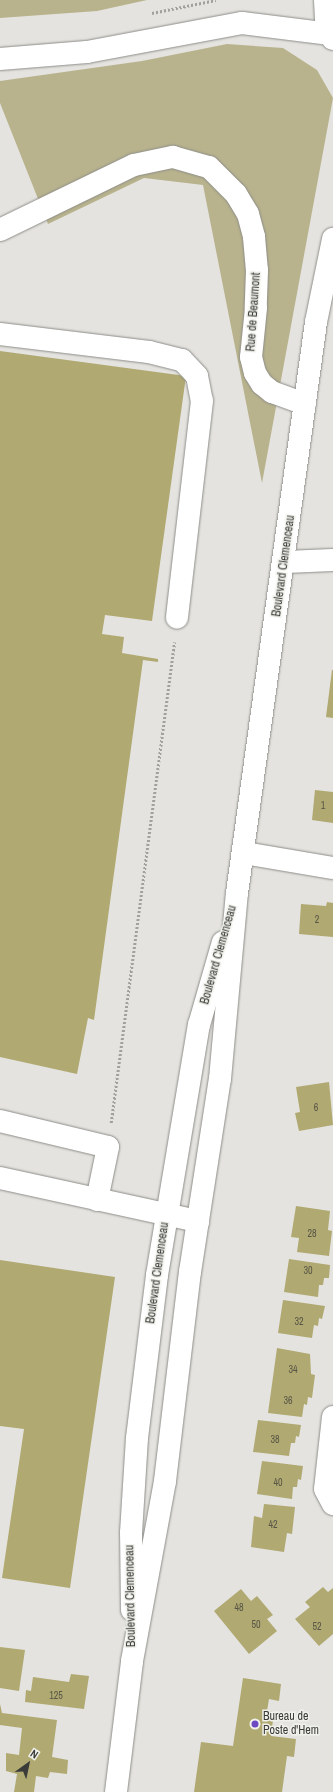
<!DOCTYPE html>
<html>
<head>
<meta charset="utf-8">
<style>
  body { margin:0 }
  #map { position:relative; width:333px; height:1792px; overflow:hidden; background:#e4e3df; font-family:"Archivo Narrow",sans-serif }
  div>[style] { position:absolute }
  .green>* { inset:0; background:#b8b38d }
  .building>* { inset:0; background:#b0a971 }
  .path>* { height:2.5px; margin-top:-1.25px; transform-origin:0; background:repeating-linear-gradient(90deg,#a1a09d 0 2px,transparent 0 4px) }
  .roads { filter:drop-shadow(0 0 1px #8e8d89) drop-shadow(0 0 1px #8e8d89) }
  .minor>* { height:22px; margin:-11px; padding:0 11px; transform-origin:11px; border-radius:11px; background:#fff }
  .major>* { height:22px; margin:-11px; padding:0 11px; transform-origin:11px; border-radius:11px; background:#fff }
  .highway>* { height:22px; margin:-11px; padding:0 11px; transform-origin:11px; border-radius:11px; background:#fff }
  .dots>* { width:11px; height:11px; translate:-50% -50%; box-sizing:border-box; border:2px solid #f1f1ec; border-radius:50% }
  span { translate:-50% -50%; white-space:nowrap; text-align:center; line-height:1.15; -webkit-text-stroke:3px #f1f1ec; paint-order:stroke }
  .number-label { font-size:10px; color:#585647 }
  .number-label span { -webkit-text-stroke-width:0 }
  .street-label { font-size:12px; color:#3b3b39 }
  .poi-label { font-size:12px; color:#3b3b39 }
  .left { translate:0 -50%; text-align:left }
  .north { position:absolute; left:8px; top:1744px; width:40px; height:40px; -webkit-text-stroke:3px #f1f1ec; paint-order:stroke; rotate:33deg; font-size:11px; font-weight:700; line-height:16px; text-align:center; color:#3b3b39 }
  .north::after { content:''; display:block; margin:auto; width:14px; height:18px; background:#3b3b39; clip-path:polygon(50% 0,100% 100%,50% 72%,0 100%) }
</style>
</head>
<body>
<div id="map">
  <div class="green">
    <i style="clip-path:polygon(0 0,147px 0,97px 11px,0 18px)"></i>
    <i style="clip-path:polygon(227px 44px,283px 48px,317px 70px,333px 98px,262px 483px,203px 185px,144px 178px,48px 224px,0 103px,0 81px,142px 61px)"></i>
  </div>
  <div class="building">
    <i style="clip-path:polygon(0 351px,186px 376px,152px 621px,105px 615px,102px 634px,124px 637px,122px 653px,158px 659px,158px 662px,143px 660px,94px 1020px,88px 1018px,77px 1074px,0 1057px)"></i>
    <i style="clip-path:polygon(332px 670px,333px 670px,333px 718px,326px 717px)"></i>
    <i style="clip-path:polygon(315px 790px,333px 792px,333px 823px,312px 820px)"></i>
    <i style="clip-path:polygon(327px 902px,333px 903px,333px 937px,299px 934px,301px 904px,326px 906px)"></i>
    <i style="clip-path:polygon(329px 1082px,333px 1125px,299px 1131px,295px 1113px,300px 1112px,296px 1087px)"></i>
    <i style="clip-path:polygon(296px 1206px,330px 1211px,328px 1230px,332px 1231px,329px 1256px,297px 1252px,299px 1238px,291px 1237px)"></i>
    <i style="clip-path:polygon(289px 1259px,330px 1265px,329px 1278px,324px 1278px,323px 1285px,319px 1285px,318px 1297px,284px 1292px)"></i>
    <i style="clip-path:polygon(0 1260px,115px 1277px,70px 1588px,2px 1578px,24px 1429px,0 1426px)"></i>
    <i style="clip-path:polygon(283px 1300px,325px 1306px,322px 1319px,319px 1318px,318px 1326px,314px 1325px,312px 1338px,278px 1333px)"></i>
    <i style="clip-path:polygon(277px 1348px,310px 1354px,311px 1374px,315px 1375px,312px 1398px,308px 1397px,307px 1405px,304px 1404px,302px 1417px,268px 1413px)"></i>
    <i style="clip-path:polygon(258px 1420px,301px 1425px,299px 1437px,296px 1436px,295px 1443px,291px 1443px,289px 1456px,253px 1452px)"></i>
    <i style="clip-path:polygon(262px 1461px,303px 1466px,301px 1480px,298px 1479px,297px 1487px,293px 1487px,292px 1499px,257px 1494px)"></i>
    <i style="clip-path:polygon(264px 1504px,295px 1507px,292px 1534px,287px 1533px,284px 1552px,251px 1547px,254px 1516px,262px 1518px)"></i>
    <i style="clip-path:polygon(323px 1587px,328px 1592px,333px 1588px,333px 1634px,319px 1646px,295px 1619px,310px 1607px,305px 1602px)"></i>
    <i style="clip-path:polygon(241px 1589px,251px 1601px,257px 1596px,273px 1615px,267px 1619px,277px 1631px,249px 1654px,214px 1611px)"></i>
    <i style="clip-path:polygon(0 1647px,25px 1650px,19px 1691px,0 1688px)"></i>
    <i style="clip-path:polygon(71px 1674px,89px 1676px,84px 1709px,25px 1702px,26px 1690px,31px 1691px,33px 1677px,69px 1682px)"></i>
    <i style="clip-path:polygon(243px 1678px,281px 1684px,279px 1701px,269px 1699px,267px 1711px,274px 1712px,271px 1736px,296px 1739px,294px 1757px,287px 1756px,282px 1792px,194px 1792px,201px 1742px,233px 1746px)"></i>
    <i style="clip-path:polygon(0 1704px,2px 1713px,57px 1720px,52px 1757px,68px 1760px,67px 1774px,50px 1772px,48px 1778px,36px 1776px,34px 1792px,14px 1792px,17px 1774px,6px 1771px,6px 1753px,19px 1755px,22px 1728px,0 1725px)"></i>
  </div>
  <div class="path">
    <i style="left:152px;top:13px;width:65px;rotate:-11.5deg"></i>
    <i style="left:111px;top:1123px;width:485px;rotate:-82.5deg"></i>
  </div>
  <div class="roads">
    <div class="minor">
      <i style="left:0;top:230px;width:149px;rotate:-25.9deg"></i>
      <i style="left:134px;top:165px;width:40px;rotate:-12deg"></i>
      <i style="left:173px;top:157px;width:37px;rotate:16deg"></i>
      <i style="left:209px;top:167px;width:38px;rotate:45deg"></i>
      <i style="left:236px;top:194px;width:23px;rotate:59deg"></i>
      <i style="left:248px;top:214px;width:24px;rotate:75deg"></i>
      <i style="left:254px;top:237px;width:33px;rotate:85deg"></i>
      <i style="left:257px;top:270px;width:38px;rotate:92deg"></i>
      <i style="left:256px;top:308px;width:49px;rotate:95.8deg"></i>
      <i style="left:251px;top:357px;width:16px;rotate:76deg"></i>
      <i style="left:255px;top:373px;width:13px;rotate:58deg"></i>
      <i style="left:262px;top:384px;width:13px;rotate:39deg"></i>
      <i style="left:272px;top:392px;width:35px;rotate:20deg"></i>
      <i style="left:0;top:334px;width:150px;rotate:6.9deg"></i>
      <i style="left:149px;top:352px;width:34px;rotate:14deg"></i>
      <i style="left:182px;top:360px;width:22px;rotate:47deg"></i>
      <i style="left:197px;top:376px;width:25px;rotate:79deg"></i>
      <i style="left:202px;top:401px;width:218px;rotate:96.6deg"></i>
      <i style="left:285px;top:562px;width:48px;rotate:-2.4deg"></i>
      <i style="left:244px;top:853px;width:90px;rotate:9.6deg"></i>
      <i style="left:0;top:1121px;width:111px;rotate:13.5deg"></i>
      <i style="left:108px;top:1147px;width:54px;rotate:101.7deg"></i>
      <i style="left:0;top:1178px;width:203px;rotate:12.3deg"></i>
      <i style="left:333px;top:1417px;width:72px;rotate:96.3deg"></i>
      <i style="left:325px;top:1489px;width:17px;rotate:62deg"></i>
      <i style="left:132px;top:1610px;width:77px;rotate:-90.7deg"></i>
      <i style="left:131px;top:1533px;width:95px;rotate:-86.4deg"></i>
      <i style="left:137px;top:1438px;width:164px;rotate:-83deg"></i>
      <i style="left:157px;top:1275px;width:254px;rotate:-80.5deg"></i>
      <i style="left:199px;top:1025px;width:86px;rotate:-73.9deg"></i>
      <i style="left:116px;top:1792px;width:132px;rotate:-83deg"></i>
      <i style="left:132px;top:1661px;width:183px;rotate:-79.6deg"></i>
      <i style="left:165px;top:1481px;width:210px;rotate:-83.2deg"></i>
      <i style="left:190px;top:1272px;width:195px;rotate:-81.2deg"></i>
      <i style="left:220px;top:1079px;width:187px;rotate:-84.8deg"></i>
      <i style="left:237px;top:893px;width:576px;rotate:-82.12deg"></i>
      <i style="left:316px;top:322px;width:85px;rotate:-78.4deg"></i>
    </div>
    <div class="major">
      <i style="left:325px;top:0;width:19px;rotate:87deg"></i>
      <i style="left:326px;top:19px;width:21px;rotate:71deg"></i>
    </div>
    <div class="highway">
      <i style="left:0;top:59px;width:87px;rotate:-4.6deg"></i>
      <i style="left:87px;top:52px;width:158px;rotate:-10.6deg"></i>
      <i style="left:242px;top:23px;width:89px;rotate:7.1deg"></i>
    </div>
  </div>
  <div class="dots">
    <i style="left:255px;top:1724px;background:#6c49c2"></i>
  </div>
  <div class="number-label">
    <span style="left:323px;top:806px">1</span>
    <span style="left:317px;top:920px">2</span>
    <span style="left:316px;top:1108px">6</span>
    <span style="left:312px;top:1234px">28</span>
    <span style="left:308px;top:1271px">30</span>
    <span style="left:299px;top:1322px">32</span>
    <span style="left:293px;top:1370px">34</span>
    <span style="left:288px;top:1401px">36</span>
    <span style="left:275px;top:1440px">38</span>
    <span style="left:278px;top:1483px">40</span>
    <span style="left:273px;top:1525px">42</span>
    <span style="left:239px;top:1608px">48</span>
    <span style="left:256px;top:1625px">50</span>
    <span style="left:317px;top:1627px">52</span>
    <span style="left:56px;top:1696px">125</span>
  </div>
  <div class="street-label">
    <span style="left:254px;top:312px;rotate:-86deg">Rue de Beaumont</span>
    <span style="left:284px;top:566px;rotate:-82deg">Boulevard Clemenceau</span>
    <span style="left:219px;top:955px;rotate:-74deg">Boulevard Clemenceau</span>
    <span style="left:158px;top:1273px;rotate:-82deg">Boulevard Clemenceau</span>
    <span style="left:131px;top:1596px;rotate:-91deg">Boulevard Clemenceau</span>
  </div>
  <div class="poi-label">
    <span class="left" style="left:263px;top:1724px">Bureau de<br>Poste d'Hem</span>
  </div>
  <div class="north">N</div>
</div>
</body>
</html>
